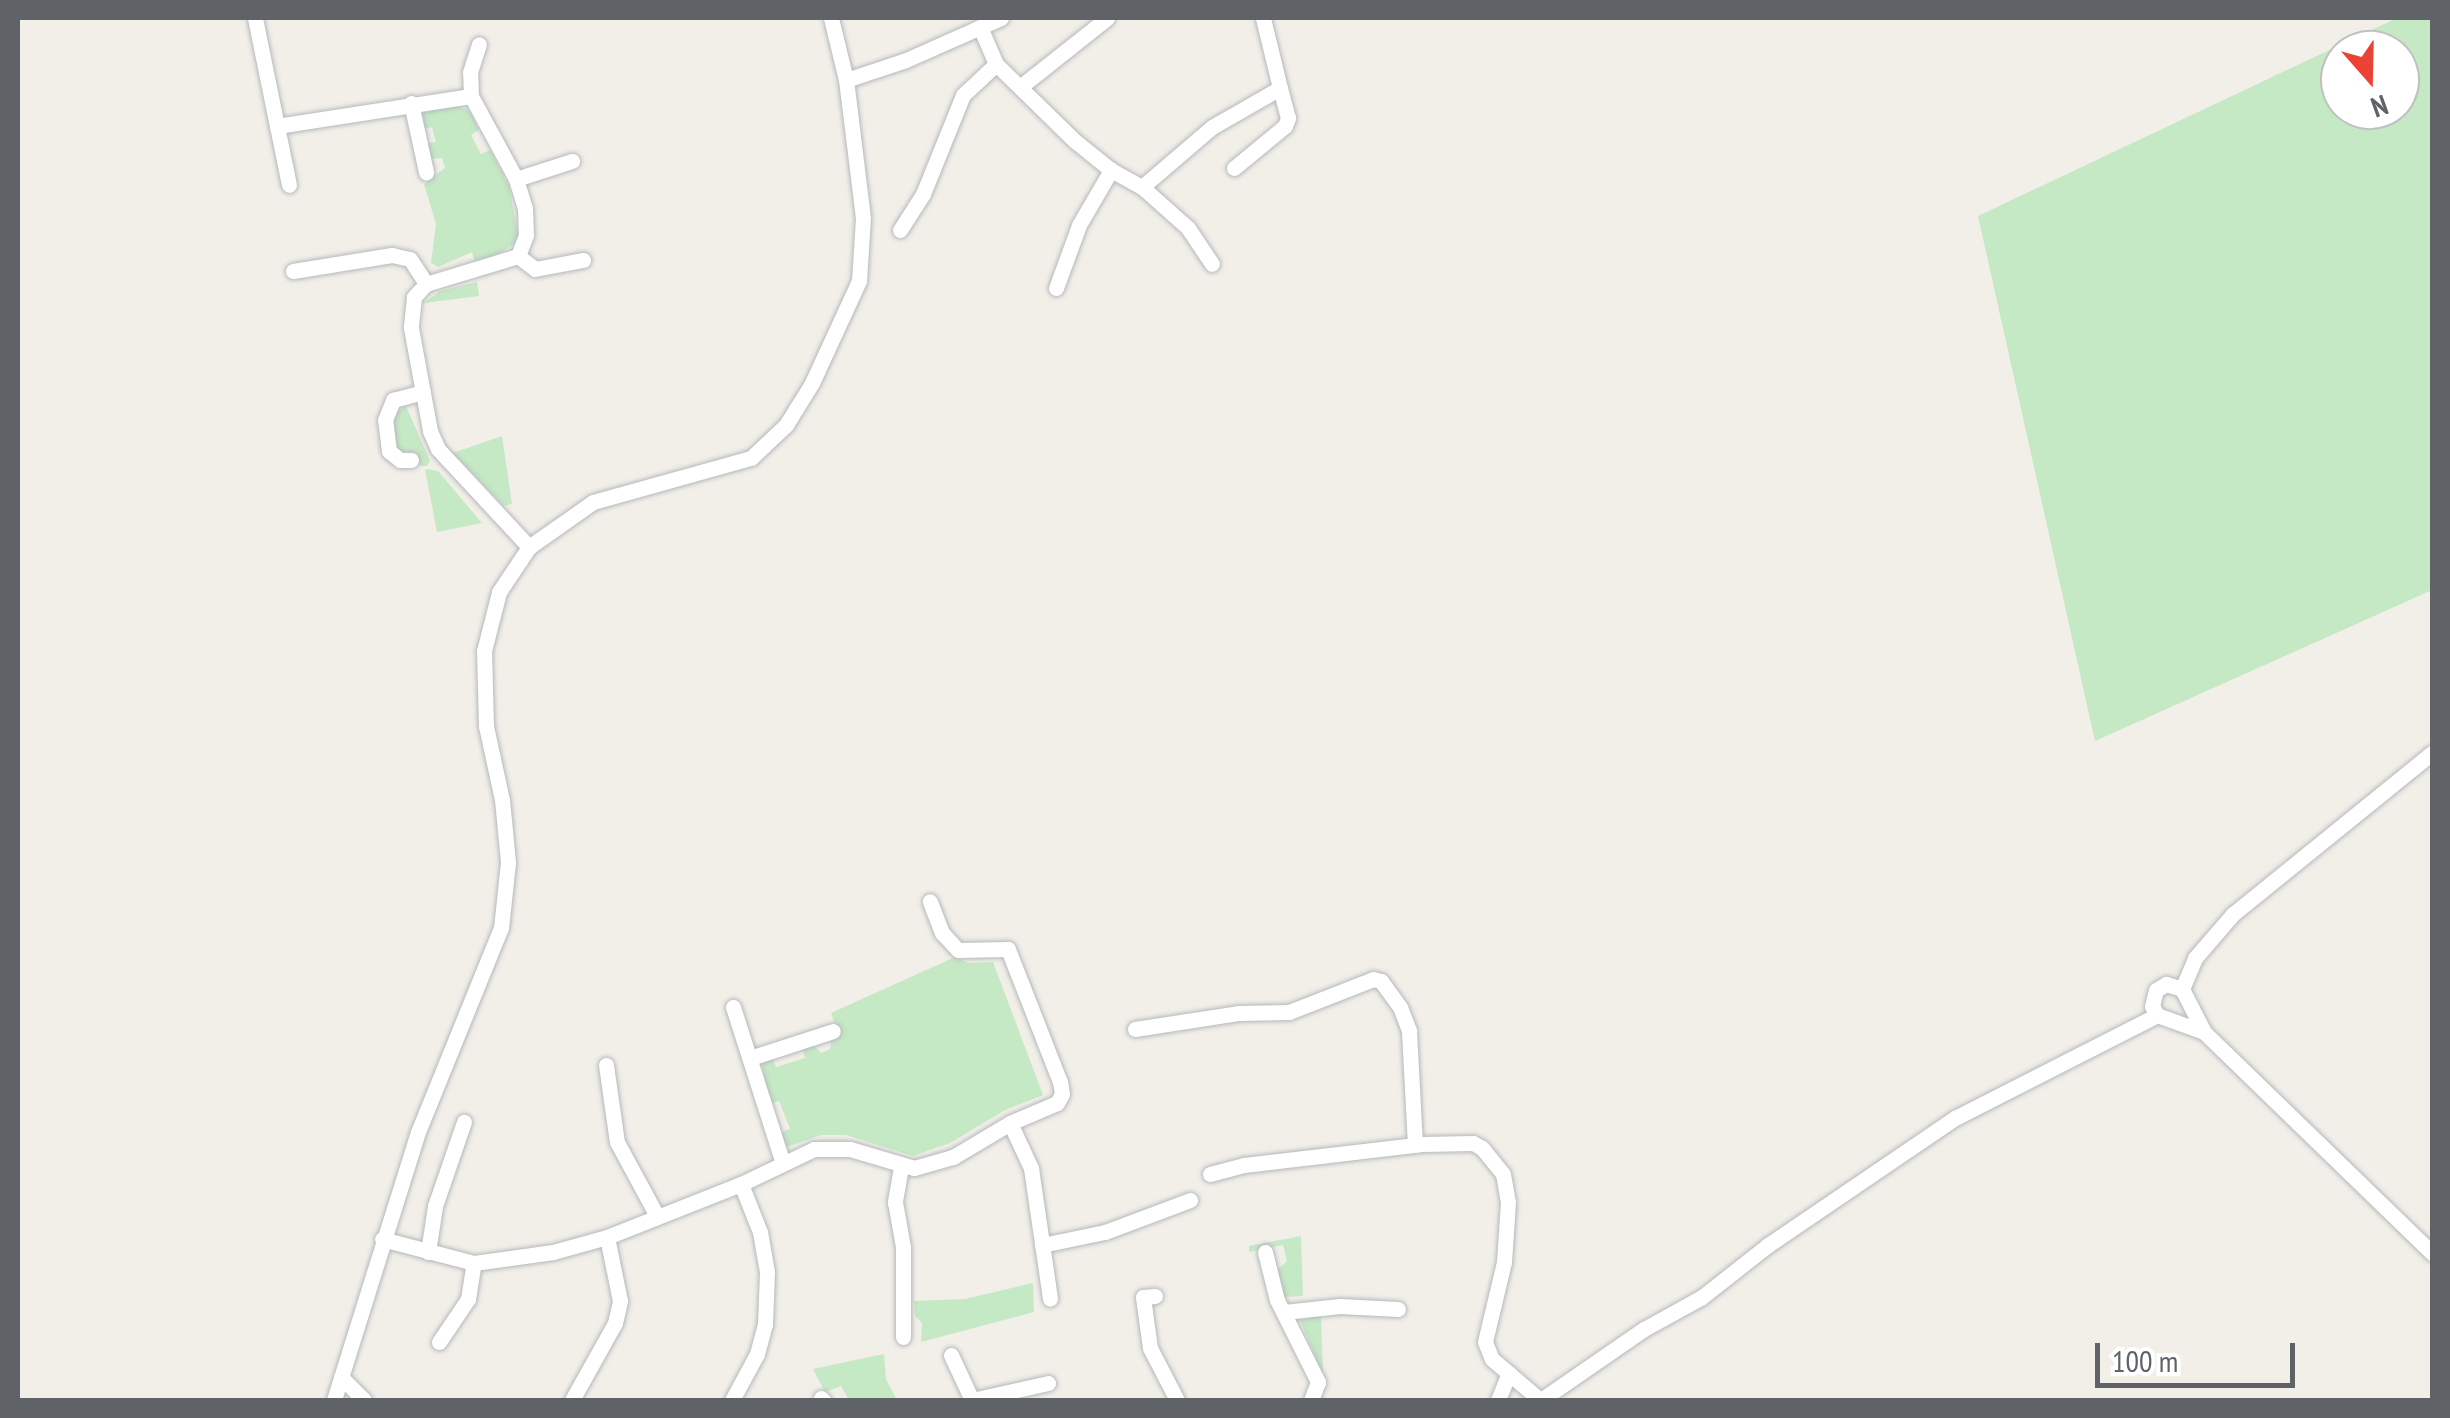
<!DOCTYPE html>
<html>
<head>
<meta charset="utf-8">
<style>
  body { margin:0 }
  #map { position:relative; width:2450px; height:1418px; overflow:hidden; background:#f1efe8; font-family:"PT Sans Narrow",sans-serif }
  div>[style] { position:absolute }
  .green>* { inset:0; background:#c5e8c5 }
  .roads { filter:drop-shadow(0 0 2px #b5b8bc) drop-shadow(0 0 2px #b5b8bc) }
  .minor>* { height:15px; margin:-7.5px; padding:0 7.5px; transform-origin:7.5px; border-radius:7.5px; background:#fff }
  span { translate:-50% -50%; white-space:nowrap; text-align:center; line-height:1.15; -webkit-text-stroke:9px #fff; paint-order:stroke }
  .frame { position:absolute; inset:0; border:20px solid #5f6368; pointer-events:none }
  .north { position:absolute; left:2320px; top:30px; width:100px; height:100px; box-sizing:border-box; background:#fff; border:2px solid #bfc1c3; border-radius:50%; rotate:160deg; font-size:28px; font-weight:700; line-height:40px; text-align:center; color:#5f6368 }
  .north::after { content:''; display:block; margin:auto; width:35px; height:45px; background:#ea4335; clip-path:polygon(50% 0,100% 100%,50% 72%,0 100%) }
  .scale { position:absolute; left:2095px; top:1343px; width:200px; height:45px; box-sizing:border-box; border:5px solid #5f6368; border-top:0; padding-left:12px; font-size:30px; line-height:35px; white-space:nowrap; color:#5f6368; -webkit-text-stroke:8px #fff; paint-order:stroke }
</style>
</head>
<body>
<div id="map">
  <div class="green">
    <i style="clip-path:polygon(evenodd,2397px 18px,2432px 18px,2432px 590px,2095px 741px,1978px 216px,2397px 18px,2400px 50px,2400px 110px,2340px 110px,2340px 50px,2400px 50px)"></i>
    <i style="clip-path:polygon(456px 106px,469px 110px,479px 130px,471px 135px,481px 154px,490px 150px,509px 186px,519px 240px,494px 257px,475px 262px,472px 252px,438px 267px,431px 263px,436px 224px,424px 184px,445px 168px,442px 158px,430px 159px,425px 144px,436px 142px,432px 127px,423px 129px,420px 120px,425px 110px)"></i>
    <i style="clip-path:polygon(477px 282px,479px 296px,424px 303px,440px 291px)"></i>
    <i style="clip-path:polygon(406px 406px,430px 461px,427px 466px,420px 466px,417px 453px,396px 451px,392px 415px)"></i>
    <i style="clip-path:polygon(502px 436px,512px 504px,504px 506px,453px 453px)"></i>
    <i style="clip-path:polygon(425px 469px,438px 471px,482px 523px,437px 532px)"></i>
    <i style="clip-path:polygon(955px 957px,968px 963px,993px 962px,1043px 1095px,1005px 1110px,950px 1143px,913px 1156px,846px 1135px,821px 1135px,787px 1147px,780px 1133px,790px 1129px,779px 1101px,770px 1104px,762px 1064px,772px 1058px,776px 1067px,805px 1058px,802px 1047px,813px 1045px,821px 1053px,830px 1049px,832px 1039px,839px 1034px,831px 1013px)"></i>
    <i style="clip-path:polygon(1301px 1236px,1303px 1296px,1283px 1297px,1275px 1272px,1287px 1261px,1283px 1245px,1249px 1252px,1249px 1246px)"></i>
    <i style="clip-path:polygon(1033px 1283px,1034px 1312px,921px 1342px,922px 1323px,915px 1316px,914px 1301px,965px 1299px)"></i>
    <i style="clip-path:polygon(1321px 1316px,1323px 1374px,1300px 1320px)"></i>
    <i style="clip-path:polygon(884px 1354px,886px 1379px,897px 1400px,849px 1400px,841px 1386px,825px 1392px,813px 1369px)"></i>
  </div>
  <div class="roads">
    <div class="minor">
      <i style="left:255px;top:18px;width:110px;rotate:78.5deg"></i>
      <i style="left:277px;top:126px;width:196px;rotate:-8.8deg"></i>
      <i style="left:471px;top:96px;width:94px;rotate:61.5deg"></i>
      <i style="left:516px;top:179px;width:30px;rotate:73deg"></i>
      <i style="left:525px;top:208px;width:27px;rotate:88deg"></i>
      <i style="left:526px;top:235px;width:22px;rotate:111deg"></i>
      <i style="left:518px;top:256px;width:96px;rotate:163.1deg"></i>
      <i style="left:426px;top:284px;width:18px;rotate:133deg"></i>
      <i style="left:414px;top:297px;width:31px;rotate:96deg"></i>
      <i style="left:411px;top:328px;width:105px;rotate:79.5deg"></i>
      <i style="left:430px;top:431px;width:20px;rotate:66deg"></i>
      <i style="left:438px;top:449px;width:134px;rotate:47.1deg"></i>
      <i style="left:980px;top:27px;width:40px;rotate:66.6deg"></i>
      <i style="left:996px;top:64px;width:110px;rotate:44.3deg"></i>
      <i style="left:1075px;top:141px;width:46px;rotate:38.9deg"></i>
      <i style="left:1111px;top:170px;width:35px;rotate:29deg"></i>
      <i style="left:1142px;top:187px;width:62px;rotate:41.7deg"></i>
      <i style="left:1188px;top:228px;width:43px;rotate:56.3deg"></i>
      <i style="left:846px;top:80px;width:63px;rotate:-18.4deg"></i>
      <i style="left:906px;top:60px;width:104px;rotate:-23.9deg"></i>
      <i style="left:1020px;top:87px;width:111px;rotate:-38.4deg"></i>
      <i style="left:471px;top:96px;width:24px;rotate:-92deg"></i>
      <i style="left:470px;top:72px;width:29px;rotate:-72deg"></i>
      <i style="left:411px;top:103px;width:71px;rotate:77.7deg"></i>
      <i style="left:277px;top:126px;width:60px;rotate:78.5deg"></i>
      <i style="left:1234px;top:168px;width:66px;rotate:-39.5deg"></i>
      <i style="left:1285px;top:126px;width:9px;rotate:-69deg"></i>
      <i style="left:1288px;top:118px;width:31px;rotate:-105deg"></i>
      <i style="left:516px;top:179px;width:59px;rotate:-17.8deg"></i>
      <i style="left:1142px;top:187px;width:92px;rotate:-40.6deg"></i>
      <i style="left:1212px;top:127px;width:78px;rotate:-29.8deg"></i>
      <i style="left:1280px;top:88px;width:72px;rotate:-103.7deg"></i>
      <i style="left:900px;top:230px;width:43px;rotate:-57.4deg"></i>
      <i style="left:923px;top:194px;width:107px;rotate:-68deg"></i>
      <i style="left:963px;top:95px;width:45px;rotate:-43.2deg"></i>
      <i style="left:518px;top:256px;width:21px;rotate:37deg"></i>
      <i style="left:535px;top:269px;width:49px;rotate:-10.6deg"></i>
      <i style="left:293px;top:271px;width:100px;rotate:-9.2deg"></i>
      <i style="left:392px;top:255px;width:18px;rotate:13deg"></i>
      <i style="left:410px;top:259px;width:30px;rotate:57deg"></i>
      <i style="left:1056px;top:288px;width:67px;rotate:-69.9deg"></i>
      <i style="left:1079px;top:225px;width:64px;rotate:-59.8deg"></i>
      <i style="left:411px;top:460px;width:11px;rotate:180deg"></i>
      <i style="left:400px;top:460px;width:14px;rotate:-141deg"></i>
      <i style="left:389px;top:451px;width:31px;rotate:-97deg"></i>
      <i style="left:385px;top:420px;width:22px;rotate:-68deg"></i>
      <i style="left:393px;top:400px;width:31px;rotate:-15deg"></i>
      <i style="left:2182px;top:989px;width:34px;rotate:-67deg"></i>
      <i style="left:2195px;top:958px;width:58px;rotate:-49.2deg"></i>
      <i style="left:2233px;top:914px;width:256px;rotate:-39deg"></i>
      <i style="left:733px;top:1007px;width:162px;rotate:72.3deg"></i>
      <i style="left:2157px;top:1015px;width:10px;rotate:-119deg"></i>
      <i style="left:2152px;top:1006px;width:16px;rotate:-76deg"></i>
      <i style="left:2156px;top:990px;width:12px;rotate:-31deg"></i>
      <i style="left:2166px;top:984px;width:17px;rotate:17deg"></i>
      <i style="left:2182px;top:989px;width:48px;rotate:62.9deg"></i>
      <i style="left:2204px;top:1032px;width:318px;rotate:44.1deg"></i>
      <i style="left:1135px;top:1029px;width:104px;rotate:-8.8deg"></i>
      <i style="left:1238px;top:1013px;width:51px;rotate:-1.1deg"></i>
      <i style="left:1289px;top:1012px;width:90px;rotate:-21.4deg"></i>
      <i style="left:1373px;top:979px;width:8px;rotate:14deg"></i>
      <i style="left:1381px;top:981px;width:32px;rotate:54deg"></i>
      <i style="left:1400px;top:1007px;width:26px;rotate:69deg"></i>
      <i style="left:1409px;top:1031px;width:114px;rotate:87deg"></i>
      <i style="left:750px;top:1058px;width:87px;rotate:-18deg"></i>
      <i style="left:606px;top:1065px;width:78px;rotate:81.9deg"></i>
      <i style="left:617px;top:1142px;width:84px;rotate:61.6deg"></i>
      <i style="left:1010px;top:1123px;width:50px;rotate:65deg"></i>
      <i style="left:1031px;top:1168px;width:132px;rotate:81.7deg"></i>
      <i style="left:901px;top:1167px;width:36px;rotate:100deg"></i>
      <i style="left:895px;top:1202px;width:46px;rotate:79.9deg"></i>
      <i style="left:903px;top:1247px;width:90px;rotate:90deg"></i>
      <i style="left:1210px;top:1174px;width:35px;rotate:-15deg"></i>
      <i style="left:1244px;top:1165px;width:179px;rotate:-6.7deg"></i>
      <i style="left:1422px;top:1144px;width:51px;rotate:-1.1deg"></i>
      <i style="left:1473px;top:1143px;width:10px;rotate:29deg"></i>
      <i style="left:1482px;top:1148px;width:33px;rotate:51deg"></i>
      <i style="left:1503px;top:1174px;width:28px;rotate:80deg"></i>
      <i style="left:1508px;top:1202px;width:60px;rotate:93.8deg"></i>
      <i style="left:1504px;top:1262px;width:82px;rotate:103.4deg"></i>
      <i style="left:1485px;top:1342px;width:18px;rotate:68deg"></i>
      <i style="left:1492px;top:1359px;width:63px;rotate:40.5deg"></i>
      <i style="left:382px;top:1239px;width:95px;rotate:14.6deg"></i>
      <i style="left:474px;top:1263px;width:80px;rotate:-7.9deg"></i>
      <i style="left:553px;top:1252px;width:56px;rotate:-15.5deg"></i>
      <i style="left:607px;top:1237px;width:144px;rotate:-21.6deg"></i>
      <i style="left:741px;top:1184px;width:81px;rotate:-25.6deg"></i>
      <i style="left:814px;top:1149px;width:36px"></i>
      <i style="left:850px;top:1149px;width:67px;rotate:16.5deg"></i>
      <i style="left:914px;top:1168px;width:41px;rotate:-15.8deg"></i>
      <i style="left:953px;top:1157px;width:66px;rotate:-30.8deg"></i>
      <i style="left:1010px;top:1123px;width:51px;rotate:-23.1deg"></i>
      <i style="left:1057px;top:1103px;width:10px;rotate:-61deg"></i>
      <i style="left:1062px;top:1094px;width:12px;rotate:-99deg"></i>
      <i style="left:1060px;top:1082px;width:143px;rotate:-111.4deg"></i>
      <i style="left:1008px;top:949px;width:50px;rotate:178.9deg"></i>
      <i style="left:958px;top:950px;width:23px;rotate:-133deg"></i>
      <i style="left:942px;top:933px;width:34px;rotate:-111deg"></i>
      <i style="left:1042px;top:1245px;width:64px;rotate:-11.7deg"></i>
      <i style="left:1105px;top:1232px;width:91px;rotate:-20.6deg"></i>
      <i style="left:428px;top:1252px;width:47px;rotate:-81.3deg"></i>
      <i style="left:435px;top:1206px;width:89px;rotate:-71deg"></i>
      <i style="left:1265px;top:1252px;width:49px;rotate:76deg"></i>
      <i style="left:1277px;top:1300px;width:92px;rotate:63.4deg"></i>
      <i style="left:1318px;top:1382px;width:19px;rotate:111deg"></i>
      <i style="left:1155px;top:1296px;width:12px;rotate:175deg"></i>
      <i style="left:1143px;top:1297px;width:51px;rotate:82.2deg"></i>
      <i style="left:1150px;top:1348px;width:59px;rotate:62.6deg"></i>
      <i style="left:1284px;top:1312px;width:56px;rotate:-6.1deg"></i>
      <i style="left:1340px;top:1306px;width:58px;rotate:3deg"></i>
      <i style="left:439px;top:1342px;width:52px;rotate:-56deg"></i>
      <i style="left:468px;top:1299px;width:36px;rotate:-81deg"></i>
      <i style="left:951px;top:1355px;width:50px;rotate:65deg"></i>
      <i style="left:341px;top:1377px;width:33px;rotate:45deg"></i>
      <i style="left:821px;top:1398px;width:3px;rotate:45deg"></i>
      <i style="left:334px;top:1400px;width:281px;rotate:-72.6deg"></i>
      <i style="left:418px;top:1132px;width:220px;rotate:-67.9deg"></i>
      <i style="left:501px;top:928px;width:66px;rotate:-83.9deg"></i>
      <i style="left:508px;top:862px;width:62px;rotate:-95.5deg"></i>
      <i style="left:502px;top:800px;width:76px;rotate:-102.2deg"></i>
      <i style="left:486px;top:726px;width:75px;rotate:-91.5deg"></i>
      <i style="left:484px;top:651px;width:61px;rotate:-75.7deg"></i>
      <i style="left:499px;top:592px;width:54px;rotate:-56.3deg"></i>
      <i style="left:529px;top:547px;width:78px;rotate:-35.1deg"></i>
      <i style="left:593px;top:502px;width:164px;rotate:-15.6deg"></i>
      <i style="left:751px;top:458px;width:48px;rotate:-43.3deg"></i>
      <i style="left:786px;top:425px;width:49px;rotate:-58.2deg"></i>
      <i style="left:812px;top:383px;width:112px;rotate:-65.3deg"></i>
      <i style="left:859px;top:281px;width:63px;rotate:-86.4deg"></i>
      <i style="left:863px;top:218px;width:139px;rotate:-97deg"></i>
      <i style="left:846px;top:80px;width:64px;rotate:-103.6deg"></i>
      <i style="left:572px;top:1400px;width:88px;rotate:-60.8deg"></i>
      <i style="left:615px;top:1323px;width:23px;rotate:-77deg"></i>
      <i style="left:620px;top:1301px;width:65px;rotate:-101.5deg"></i>
      <i style="left:732px;top:1400px;width:52px;rotate:-61.5deg"></i>
      <i style="left:757px;top:1354px;width:31px;rotate:-75deg"></i>
      <i style="left:765px;top:1324px;width:52px;rotate:-87.8deg"></i>
      <i style="left:767px;top:1272px;width:41px;rotate:-99.9deg"></i>
      <i style="left:760px;top:1232px;width:52px;rotate:-111.6deg"></i>
      <i style="left:972px;top:1400px;width:78px;rotate:-12.6deg"></i>
      <i style="left:1498px;top:1400px;width:29px;rotate:-68deg"></i>
      <i style="left:1541px;top:1400px;width:125px;rotate:-34.6deg"></i>
      <i style="left:1644px;top:1329px;width:66px;rotate:-28.9deg"></i>
      <i style="left:1702px;top:1297px;width:84px;rotate:-38.2deg"></i>
      <i style="left:1768px;top:1245px;width:226px;rotate:-34.2deg"></i>
      <i style="left:1955px;top:1118px;width:227px;rotate:-27deg"></i>
      <i style="left:2157px;top:1015px;width:50px;rotate:19.9deg"></i>
    </div>
  </div>
  <div class="frame"></div>
  <div class="north">N</div>
  <div class="scale">100 m</div>
</div>
</body>
</html>
